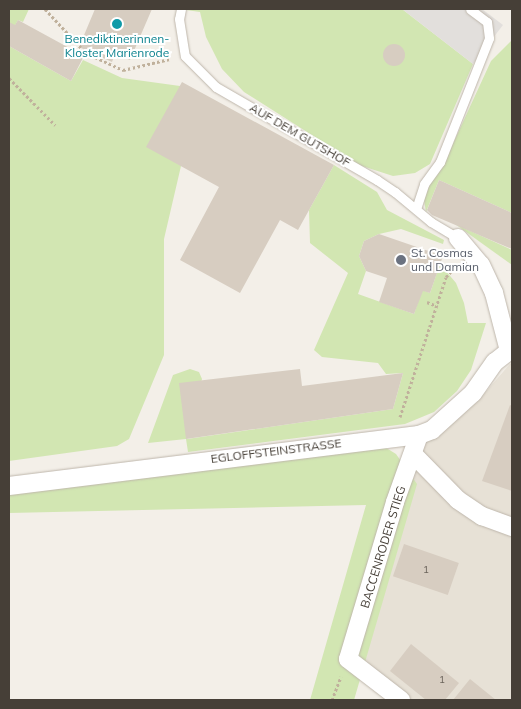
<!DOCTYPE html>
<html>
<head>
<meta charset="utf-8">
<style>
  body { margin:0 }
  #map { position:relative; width:521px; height:709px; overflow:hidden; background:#f3efe8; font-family:Mulish,sans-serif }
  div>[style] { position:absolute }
  .residential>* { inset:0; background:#e7e1d6 }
  .green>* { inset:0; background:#d2e6b2 }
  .parking>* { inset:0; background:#e2dfdc }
  .building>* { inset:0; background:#d7cdc1; transform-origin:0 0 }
  .round { border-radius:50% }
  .path>* { height:3px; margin-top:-1.5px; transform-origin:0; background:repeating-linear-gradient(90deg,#c0b19c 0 2.5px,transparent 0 5px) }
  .roads { filter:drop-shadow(0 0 1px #beb6ab) drop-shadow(0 0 1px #beb6ab) }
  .lane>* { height:9px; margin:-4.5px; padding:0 4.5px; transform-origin:4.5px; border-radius:4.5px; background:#fff }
  .street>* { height:18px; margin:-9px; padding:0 9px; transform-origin:9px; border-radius:9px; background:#fff }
  .dots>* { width:14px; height:14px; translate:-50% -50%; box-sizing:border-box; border:2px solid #fff; border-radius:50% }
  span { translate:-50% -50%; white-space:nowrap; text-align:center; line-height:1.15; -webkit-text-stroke:4px #fff; paint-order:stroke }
  .number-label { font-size:10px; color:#6a625a }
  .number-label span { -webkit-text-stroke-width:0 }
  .culture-label { font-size:12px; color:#0d838f }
  .street-label { font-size:12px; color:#463f37 }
  .worship-label { font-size:12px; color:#5b616d }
  .left { translate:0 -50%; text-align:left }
  .frame { position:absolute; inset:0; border:10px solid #463f37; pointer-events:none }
</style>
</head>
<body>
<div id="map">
  <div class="residential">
    <i style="clip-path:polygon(510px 364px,512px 364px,512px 700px,392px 700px,361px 676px,407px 448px,476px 403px)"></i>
  </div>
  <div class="green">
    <i style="clip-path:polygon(9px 9px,29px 9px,23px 22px,18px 20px,9px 37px)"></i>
    <i style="clip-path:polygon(402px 9px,473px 64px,430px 164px,415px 173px,393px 176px,359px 165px,244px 92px,222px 69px,206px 37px,200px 12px,186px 10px)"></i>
    <i style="clip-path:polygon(512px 40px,512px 213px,439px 180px,426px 212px,424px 200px,433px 176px,451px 148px,491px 61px)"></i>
    <i style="clip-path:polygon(9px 46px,71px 81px,83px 60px,122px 78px,180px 86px,181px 166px,164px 239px,164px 355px,129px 439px,117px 446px,9px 461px)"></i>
    <i style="clip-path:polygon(334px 165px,377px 192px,387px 210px,444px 240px,443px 244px,401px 229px,379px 234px,364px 241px,359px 256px,366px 271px,358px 294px,414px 314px,422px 290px,430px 293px,440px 264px,456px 283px,464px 303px,468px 323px,486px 323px,471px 370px,457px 391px,434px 412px,405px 424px,188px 452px,186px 439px,148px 443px,173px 375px,190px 369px,199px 372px,202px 379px,187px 439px,393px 409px,403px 373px,386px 374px,378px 363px,322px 357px,314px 350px,348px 273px,310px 243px,309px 210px)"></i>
    <i style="clip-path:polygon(455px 224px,512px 250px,512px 265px)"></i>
    <i style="clip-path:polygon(383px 446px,396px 454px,417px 484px,354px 700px,310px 700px,366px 505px,9px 513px,9px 495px)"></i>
  </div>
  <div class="parking">
    <i style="clip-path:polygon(402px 9px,482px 9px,503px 25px,473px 64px)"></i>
  </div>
  <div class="building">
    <i style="clip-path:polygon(95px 9px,152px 9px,130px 60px,115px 54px,112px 62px,79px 47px)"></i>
    <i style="clip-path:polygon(18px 20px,84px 56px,71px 81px,9px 46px,9px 22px,15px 25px)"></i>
    <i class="round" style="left:383px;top:44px;width:22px;height:22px"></i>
    <i style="clip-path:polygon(182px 82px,334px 165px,298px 230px,280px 220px,240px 293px,180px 260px,219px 187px,146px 147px)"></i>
    <i style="clip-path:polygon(439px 180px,512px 213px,512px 249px,432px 215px,427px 210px)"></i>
    <i style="clip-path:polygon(379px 234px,443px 256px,430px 293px,423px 291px,414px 314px,379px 302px,387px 278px,366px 271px,359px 256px,364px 241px)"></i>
    <i style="clip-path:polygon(300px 369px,302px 386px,403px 373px,393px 409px,186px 439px,179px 383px)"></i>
    <i style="clip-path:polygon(510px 405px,512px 406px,512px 491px,482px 481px)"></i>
    <i style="left:404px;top:544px;width:58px;height:34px;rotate:19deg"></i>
    <i style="clip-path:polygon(411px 644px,459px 683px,445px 700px,426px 700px,390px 671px)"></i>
    <i style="clip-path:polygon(470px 679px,496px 700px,453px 700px)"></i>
  </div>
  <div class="path">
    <i style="left:45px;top:9px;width:60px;rotate:47deg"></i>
    <i style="left:86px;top:53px;width:41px;rotate:24.7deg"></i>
    <i style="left:123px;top:70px;width:48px;rotate:-13.2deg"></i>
    <i style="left:9px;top:78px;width:66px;rotate:45.6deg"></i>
    <i style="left:427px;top:302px;width:11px;rotate:22deg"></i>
    <i style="left:400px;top:417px;width:147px;rotate:-71.8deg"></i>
    <i style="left:446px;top:277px;width:15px;rotate:-48deg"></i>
    <i style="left:332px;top:700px;width:25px;rotate:-69deg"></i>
  </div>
  <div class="roads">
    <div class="lane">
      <i style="left:181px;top:9px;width:10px;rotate:101deg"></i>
      <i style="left:179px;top:19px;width:37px;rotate:81deg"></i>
      <i style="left:185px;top:56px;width:44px;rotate:45deg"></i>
      <i style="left:216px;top:87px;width:186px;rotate:30deg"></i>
      <i style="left:377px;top:180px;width:22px;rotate:34deg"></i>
      <i style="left:395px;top:192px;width:47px;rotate:39.8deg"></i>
      <i style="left:431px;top:222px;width:31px;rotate:31deg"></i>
      <i style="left:416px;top:209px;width:26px;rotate:-72deg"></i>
      <i style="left:424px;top:184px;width:27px;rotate:-54deg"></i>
      <i style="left:440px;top:162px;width:133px;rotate:-68.4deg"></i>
      <i style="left:489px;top:38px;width:16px;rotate:-97deg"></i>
      <i style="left:487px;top:22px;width:21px;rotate:-143deg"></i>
    </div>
    <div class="street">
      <i style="left:458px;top:238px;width:35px;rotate:50deg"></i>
      <i style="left:481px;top:265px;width:31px;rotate:65deg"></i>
      <i style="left:494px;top:293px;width:60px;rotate:75.5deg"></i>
      <i style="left:413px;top:454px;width:64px;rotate:45.6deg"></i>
      <i style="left:458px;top:500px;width:29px;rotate:34deg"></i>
      <i style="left:482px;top:516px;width:32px;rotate:20deg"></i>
      <i style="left:9px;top:486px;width:413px;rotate:-7.1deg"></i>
      <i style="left:419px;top:435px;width:14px;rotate:-21deg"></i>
      <i style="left:432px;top:430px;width:55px;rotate:-42.1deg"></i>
      <i style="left:473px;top:393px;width:38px;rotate:-55deg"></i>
      <i style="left:495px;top:362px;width:18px;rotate:-38deg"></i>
      <i style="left:509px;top:351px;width:3px"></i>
      <i style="left:401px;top:700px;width:67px;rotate:-142.3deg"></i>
      <i style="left:348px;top:659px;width:164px;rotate:-73.3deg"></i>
      <i style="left:395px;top:502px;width:71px;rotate:-70.3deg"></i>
    </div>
  </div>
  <div class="dots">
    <i style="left:117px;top:24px;background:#0f9aa8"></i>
    <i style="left:401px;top:260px;background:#6b7280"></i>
  </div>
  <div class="number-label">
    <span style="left:426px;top:570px">1</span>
    <span style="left:442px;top:680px">1</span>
  </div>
  <div class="culture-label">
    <span style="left:117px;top:46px">Benediktinerinnen-<br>Kloster Marienrode</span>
  </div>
  <div class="street-label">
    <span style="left:300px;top:135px;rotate:30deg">AUF DEM GUTSHOF</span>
    <span style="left:276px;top:451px;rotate:-7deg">EGLOFFSTEINSTRASSE</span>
    <span style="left:383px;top:547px;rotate:-73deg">BACCENRODER STIEG</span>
  </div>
  <div class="worship-label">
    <span class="left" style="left:411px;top:260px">St. Cosmas<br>und Damian</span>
  </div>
  <div class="frame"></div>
</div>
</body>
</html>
